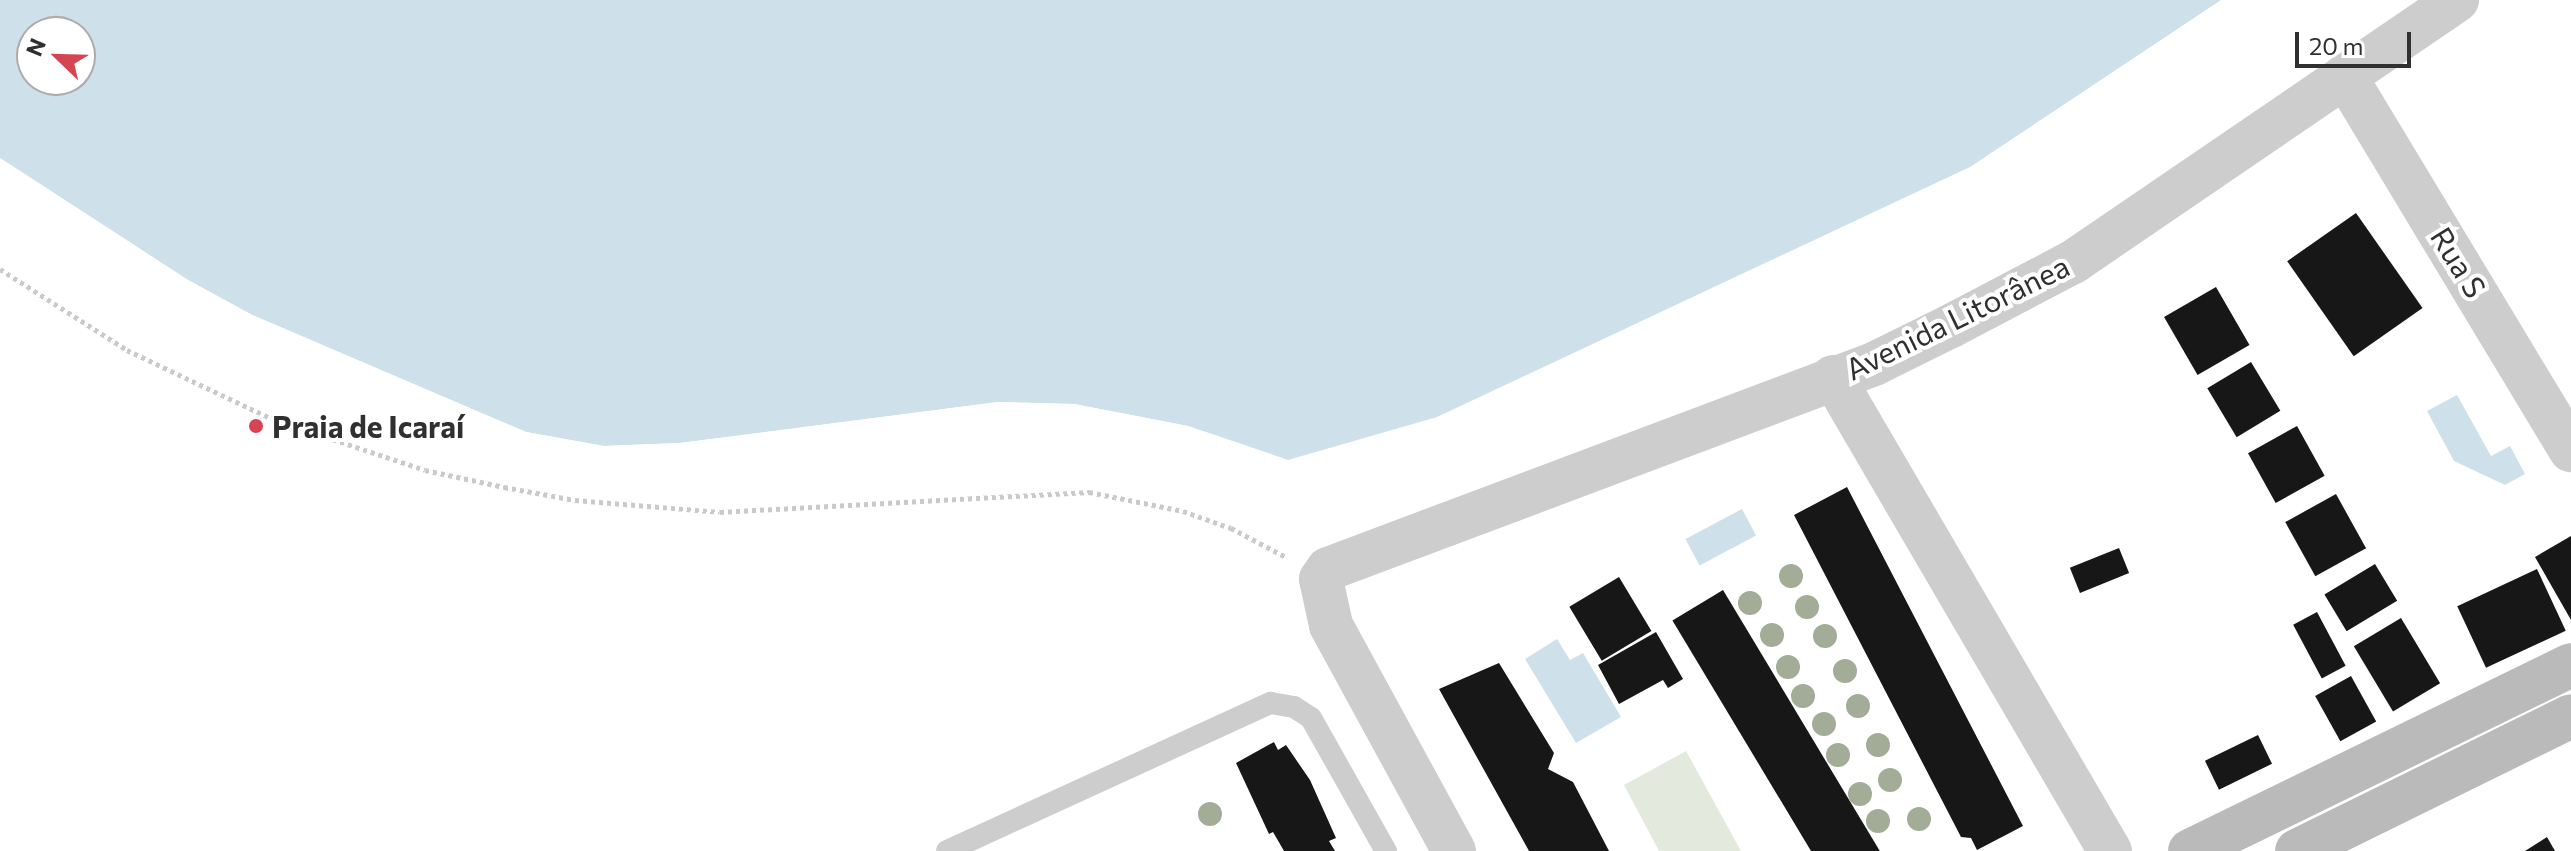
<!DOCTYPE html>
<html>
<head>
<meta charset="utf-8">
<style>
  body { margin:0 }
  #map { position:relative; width:2571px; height:851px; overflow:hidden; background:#fff; font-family:Commissioner,sans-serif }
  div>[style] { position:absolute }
  .green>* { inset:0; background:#e4e9dd }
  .water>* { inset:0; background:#cee0ea; transform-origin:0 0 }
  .pier>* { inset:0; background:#fff }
  .building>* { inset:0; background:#171717; transform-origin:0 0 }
  .path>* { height:5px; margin-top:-2.5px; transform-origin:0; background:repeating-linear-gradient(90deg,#cacaca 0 4px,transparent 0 8px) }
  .lane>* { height:22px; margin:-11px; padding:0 11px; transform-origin:11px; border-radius:11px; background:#cdcdcd }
  .street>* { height:44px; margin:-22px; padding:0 22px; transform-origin:22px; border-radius:22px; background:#cdcdcd }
  .secondary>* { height:44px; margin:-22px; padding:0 22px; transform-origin:22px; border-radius:22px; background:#bababa }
  .trees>* { width:24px; height:24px; margin:-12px; border-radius:50%; background:#a2ac96 }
  .dots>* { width:22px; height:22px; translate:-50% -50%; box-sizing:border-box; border:4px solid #fff; border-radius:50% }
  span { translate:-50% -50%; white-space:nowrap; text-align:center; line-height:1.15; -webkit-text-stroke:8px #fff; paint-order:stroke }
  .street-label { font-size:30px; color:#303030 }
  .poi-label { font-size:30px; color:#303030; font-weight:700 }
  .left { translate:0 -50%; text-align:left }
  .north { position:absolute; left:16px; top:16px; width:80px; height:80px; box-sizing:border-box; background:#fff; border:2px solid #acacac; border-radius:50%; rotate:293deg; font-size:22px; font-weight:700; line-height:32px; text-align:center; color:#303030 }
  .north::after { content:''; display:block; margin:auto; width:28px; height:36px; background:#d64454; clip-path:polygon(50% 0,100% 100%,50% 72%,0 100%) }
  .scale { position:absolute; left:2295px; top:32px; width:116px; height:36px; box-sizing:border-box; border:4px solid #303030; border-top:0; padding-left:10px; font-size:24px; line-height:28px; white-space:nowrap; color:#303030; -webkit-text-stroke:6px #fff; paint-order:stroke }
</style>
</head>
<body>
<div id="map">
  <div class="green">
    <i style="clip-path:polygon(1686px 751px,1741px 851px,1659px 851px,1624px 785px)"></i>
  </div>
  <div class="water">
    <i style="clip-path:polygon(evenodd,0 0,2221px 0,1970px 167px,1437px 417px,1288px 460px,1188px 426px,1074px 404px,998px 402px,680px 443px,604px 446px,526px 432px,252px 315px,188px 280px,0 158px,0 0,32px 32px,80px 32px,80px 80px,32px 80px,32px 32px)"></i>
    <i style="clip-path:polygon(2457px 395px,2491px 456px,2510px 446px,2525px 474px,2505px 485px,2454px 461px,2427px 411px)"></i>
    <i style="left:1742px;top:509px;width:30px;height:64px;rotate:62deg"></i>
    <i style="clip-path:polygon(1557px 639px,1570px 660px,1583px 653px,1621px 717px,1576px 743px,1525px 659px)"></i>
  </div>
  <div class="pier">
    <i style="clip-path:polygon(0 158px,188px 280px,252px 315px,526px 432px,604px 446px,680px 443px,998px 402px,1074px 404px,1188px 426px,1288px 460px,1187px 430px,1074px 408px,999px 406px,680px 447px,604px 450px,525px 436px,250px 319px,121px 243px)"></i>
  </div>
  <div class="building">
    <i style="left:2356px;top:213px;width:116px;height:84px;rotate:55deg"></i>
    <i style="left:2216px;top:287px;width:67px;height:60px;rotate:60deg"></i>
    <i style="left:2251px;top:362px;width:57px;height:51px;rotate:59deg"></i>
    <i style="left:2297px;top:426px;width:57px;height:56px;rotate:61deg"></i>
    <i style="clip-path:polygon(1847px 487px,2023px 826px,1977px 850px,1971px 838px,1961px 837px,1794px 515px)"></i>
    <i style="left:2336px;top:494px;width:62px;height:58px;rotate:61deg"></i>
    <i style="clip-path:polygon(2571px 536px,2571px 620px,2535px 557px)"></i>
    <i style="left:2119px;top:548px;width:27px;height:53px;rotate:68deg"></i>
    <i style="left:2375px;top:564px;width:43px;height:59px;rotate:59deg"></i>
    <i style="left:2537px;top:569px;width:68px;height:88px;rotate:65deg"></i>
    <i style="left:1619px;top:577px;width:63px;height:58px;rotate:59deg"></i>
    <i style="left:1723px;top:590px;width:305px;height:59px;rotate:59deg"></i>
    <i style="left:2317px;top:612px;width:61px;height:27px;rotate:62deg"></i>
    <i style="left:2401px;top:618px;width:76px;height:55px;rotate:59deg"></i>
    <i style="clip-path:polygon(1656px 632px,1683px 679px,1668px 688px,1663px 680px,1619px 704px,1598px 665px)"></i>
    <i style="clip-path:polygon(1499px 663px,1554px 753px,1548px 769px,1573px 782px,1609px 851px,1529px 851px,1439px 689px)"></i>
    <i style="left:2351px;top:676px;width:52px;height:41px;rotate:61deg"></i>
    <i style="left:2258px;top:735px;width:32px;height:59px;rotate:64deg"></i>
    <i style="clip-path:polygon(1274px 742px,1278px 750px,1286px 745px,1310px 780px,1336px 838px,1329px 841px,1335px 851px,1284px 851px,1273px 832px,1269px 834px,1236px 763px)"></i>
    <i style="clip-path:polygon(2547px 837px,2555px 851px,2525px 851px)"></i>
  </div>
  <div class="path">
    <i style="left:0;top:269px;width:151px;rotate:32.5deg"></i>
    <i style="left:127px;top:350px;width:161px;rotate:25.4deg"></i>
    <i style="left:272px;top:419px;width:161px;rotate:18.4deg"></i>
    <i style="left:425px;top:470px;width:81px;rotate:12.1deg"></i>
    <i style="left:504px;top:487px;width:72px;rotate:10.4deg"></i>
    <i style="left:575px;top:500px;width:145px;rotate:4.7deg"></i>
    <i style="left:720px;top:512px;width:370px;rotate:-3.1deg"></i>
    <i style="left:1089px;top:492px;width:96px;rotate:11.4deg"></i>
    <i style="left:1183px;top:511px;width:51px;rotate:19.5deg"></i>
    <i style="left:1231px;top:528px;width:62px;rotate:27.8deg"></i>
  </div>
  <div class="lane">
    <i style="left:947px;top:851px;width:356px;rotate:-24.6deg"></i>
    <i style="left:1271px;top:703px;width:23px;rotate:10deg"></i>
    <i style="left:1294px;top:707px;width:20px;rotate:33deg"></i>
    <i style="left:1311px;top:718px;width:153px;rotate:60.6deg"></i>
  </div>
  <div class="street">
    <i style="left:2345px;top:76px;width:437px;rotate:58.9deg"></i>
    <i style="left:1833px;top:377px;width:549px;rotate:59.7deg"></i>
    <i style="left:1454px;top:851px;width:257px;rotate:-118.6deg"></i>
    <i style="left:1331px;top:625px;width:47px;rotate:-102.3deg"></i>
    <i style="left:1321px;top:579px;width:12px;rotate:-55deg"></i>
    <i style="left:1328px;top:569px;width:583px;rotate:-20.58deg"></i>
    <i style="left:1874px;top:364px;width:86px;rotate:-26.3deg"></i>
    <i style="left:1951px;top:326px;width:138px;rotate:-27.7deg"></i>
    <i style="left:2073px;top:262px;width:465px;rotate:-34.3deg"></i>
  </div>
  <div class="secondary">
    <i style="left:2190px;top:851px;width:424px;rotate:-26deg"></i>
    <i style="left:2297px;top:851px;width:305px;rotate:-26.2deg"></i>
  </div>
  <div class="trees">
    <i style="left:1791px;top:576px"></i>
    <i style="left:1750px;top:603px"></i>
    <i style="left:1807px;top:607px"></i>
    <i style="left:1772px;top:635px"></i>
    <i style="left:1825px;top:636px"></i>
    <i style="left:1788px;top:667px"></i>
    <i style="left:1845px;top:671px"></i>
    <i style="left:1803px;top:696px"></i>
    <i style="left:1858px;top:706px"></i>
    <i style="left:1824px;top:724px"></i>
    <i style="left:1878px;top:745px"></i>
    <i style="left:1838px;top:755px"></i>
    <i style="left:1890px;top:780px"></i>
    <i style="left:1860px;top:794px"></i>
    <i style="left:1210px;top:814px"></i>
    <i style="left:1919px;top:819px"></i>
    <i style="left:1878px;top:821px"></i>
  </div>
  <div class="dots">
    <i style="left:256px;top:426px;background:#d64454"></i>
  </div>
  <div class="street-label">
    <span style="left:2459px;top:262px;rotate:58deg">Rua S</span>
    <span style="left:1957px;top:317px;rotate:-26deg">Avenida Litorânea</span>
  </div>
  <div class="poi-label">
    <span class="left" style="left:272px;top:426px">Praia de Icaraí</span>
  </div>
  <div class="north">N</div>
  <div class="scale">20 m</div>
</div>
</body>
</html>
